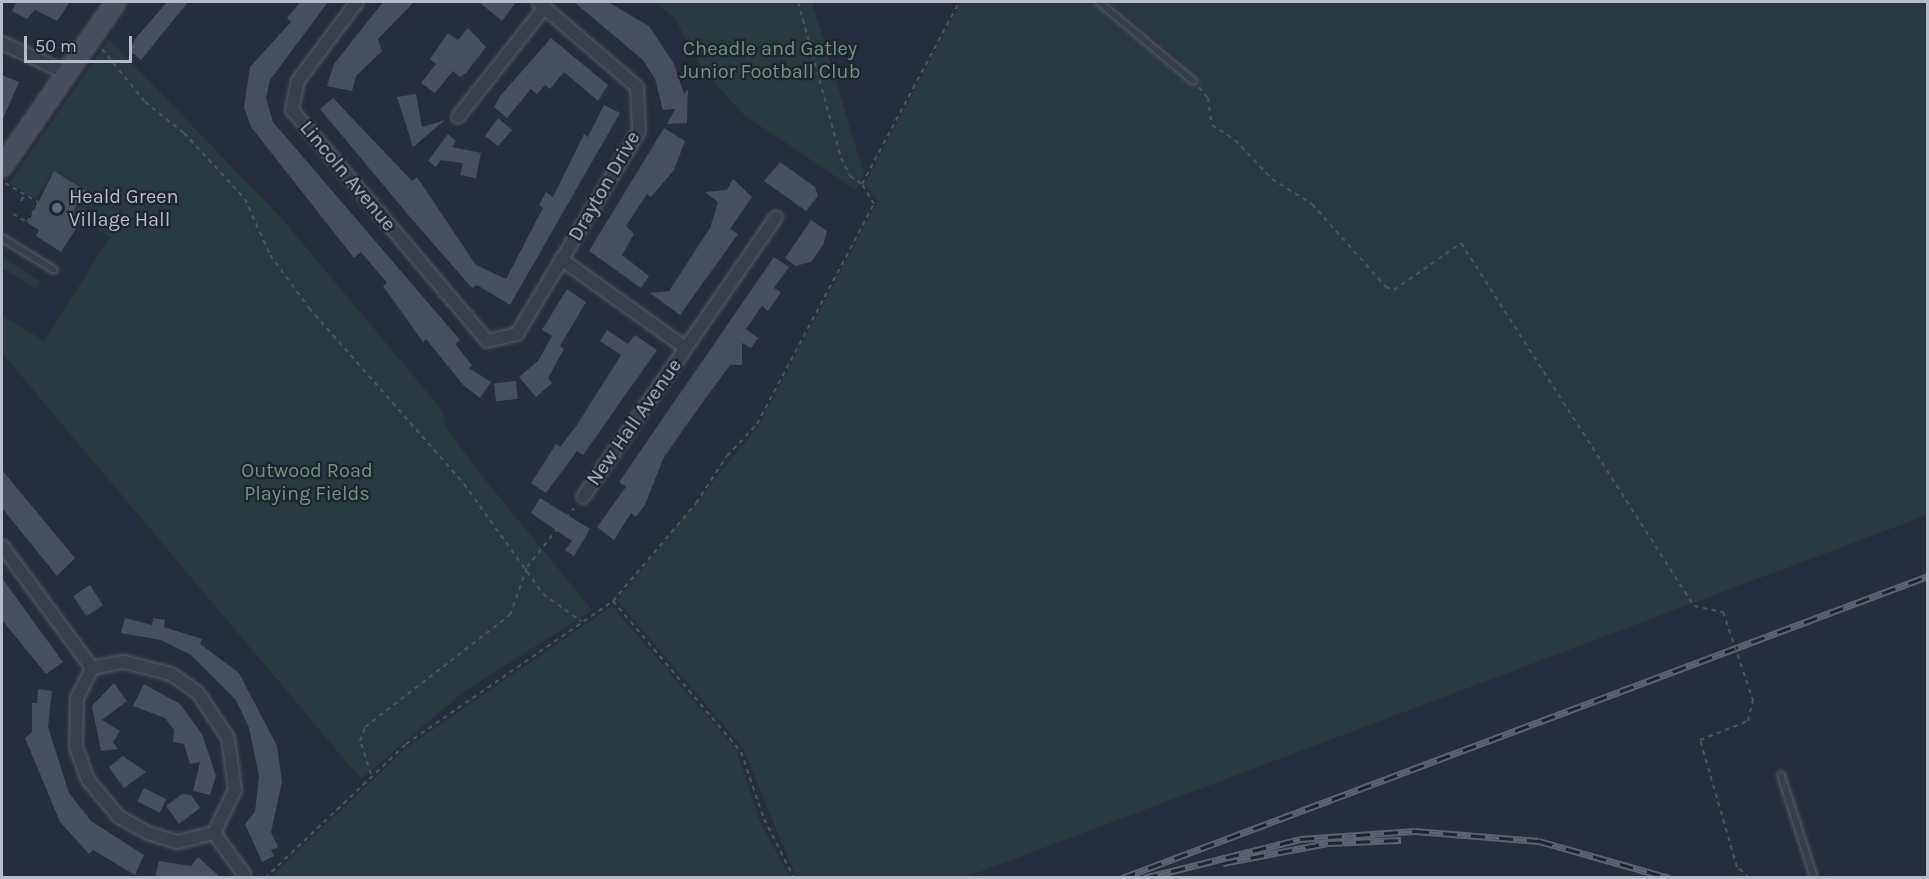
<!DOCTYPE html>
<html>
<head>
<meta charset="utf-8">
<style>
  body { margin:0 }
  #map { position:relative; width:1929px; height:879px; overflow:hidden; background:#262d3c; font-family:Karla,sans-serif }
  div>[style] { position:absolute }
  .green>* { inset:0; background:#293a3e }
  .building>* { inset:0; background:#485060; transform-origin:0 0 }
  .path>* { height:2px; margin-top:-1px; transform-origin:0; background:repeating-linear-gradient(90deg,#48575c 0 4.5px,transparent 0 9px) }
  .roads { filter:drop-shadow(0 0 2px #585d6a) drop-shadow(0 0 2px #585d6a) }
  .lane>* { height:6px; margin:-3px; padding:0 3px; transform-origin:3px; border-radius:3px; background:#3a3f4c }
  .street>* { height:12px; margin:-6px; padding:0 6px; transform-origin:6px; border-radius:6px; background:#3a3f4c }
  .secondary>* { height:18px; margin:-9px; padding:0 9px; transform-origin:9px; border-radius:9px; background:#494e5f }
  .rail>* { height:7px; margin-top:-3.5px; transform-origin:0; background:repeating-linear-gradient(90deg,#1f2431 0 14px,#5d6373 0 28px); box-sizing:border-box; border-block:2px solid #5d6373 }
  .path-bridge>* { height:2px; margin-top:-1px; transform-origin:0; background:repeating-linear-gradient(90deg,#48575c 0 4.5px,transparent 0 9px) }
  .dots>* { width:16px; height:16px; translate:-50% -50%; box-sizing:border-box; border:3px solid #1f2431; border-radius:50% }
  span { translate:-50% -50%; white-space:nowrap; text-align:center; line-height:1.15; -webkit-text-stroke:4.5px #1f2431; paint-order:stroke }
  .park-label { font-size:20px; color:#6f967d }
  .street-label { font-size:20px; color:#b6bbc7 }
  .poi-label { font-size:20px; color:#b6bbc7 }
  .left { translate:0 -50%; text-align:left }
  .frame { position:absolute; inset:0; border:3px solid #b6bbc7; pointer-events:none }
  .scale { position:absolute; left:24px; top:36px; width:108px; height:27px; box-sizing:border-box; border:3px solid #b6bbc7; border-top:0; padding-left:8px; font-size:18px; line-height:21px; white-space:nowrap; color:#b6bbc7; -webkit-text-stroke:4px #1f2431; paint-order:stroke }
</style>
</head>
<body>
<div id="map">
  <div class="green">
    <i style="clip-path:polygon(655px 2px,812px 2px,864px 174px,856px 190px,744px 115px,703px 70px,675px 19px)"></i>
    <i style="clip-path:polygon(961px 2px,1091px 2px,1173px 71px,1181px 61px,1109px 2px,1927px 2px,1927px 515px,966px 877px,796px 877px,743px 748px,617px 600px,759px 425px,878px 201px,865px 184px)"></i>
    <i style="clip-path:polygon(109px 39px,284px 221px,442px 410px,446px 427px,478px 471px,592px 610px,462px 693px,361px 779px,2px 353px,2px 315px,44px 341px,110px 237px,72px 213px,86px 191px,54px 171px,36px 199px,9px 183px)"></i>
    <i style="clip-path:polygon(2px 257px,40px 281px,36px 289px,2px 268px)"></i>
    <i style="clip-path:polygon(612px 606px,737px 751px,760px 822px,790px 877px,271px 877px,406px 748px)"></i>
  </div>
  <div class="building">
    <i style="clip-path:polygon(16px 2px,70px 2px,57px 21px,35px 10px,27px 19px,12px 11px)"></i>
    <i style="clip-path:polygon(167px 2px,188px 2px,141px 60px,130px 51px,135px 39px)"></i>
    <i style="clip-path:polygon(300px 2px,328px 2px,270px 80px,266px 98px,273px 122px,460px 340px,455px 344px,472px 365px,469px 368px,491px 382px,480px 398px,464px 386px,426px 339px,423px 342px,383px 286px,387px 283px,361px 252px,354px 258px,251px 127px,244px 107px,250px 67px,291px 22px,287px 18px)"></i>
    <i style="clip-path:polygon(383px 2px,414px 2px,378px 39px,382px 51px,356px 76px,352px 91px,327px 86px,334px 64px)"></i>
    <i style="clip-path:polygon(479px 2px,516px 2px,502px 21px)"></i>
    <i style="clip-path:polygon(574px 2px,608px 2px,649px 26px,674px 64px,684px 94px,688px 89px,687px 123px,667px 124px,675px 109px,663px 110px,655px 79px,643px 60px)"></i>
    <i style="clip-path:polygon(468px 28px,486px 47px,466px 73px,460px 77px,453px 71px,435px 93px,421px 83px,436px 64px,430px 59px,448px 33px,458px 40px)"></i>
    <i style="clip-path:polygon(551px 38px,608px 85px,598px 101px,564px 72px,550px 89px,545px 85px,537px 94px,531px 89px,507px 118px,494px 107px,500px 96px)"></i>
    <i style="clip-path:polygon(2px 75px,19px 82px,2px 121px)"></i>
    <i style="clip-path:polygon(416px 94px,422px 127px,445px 120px,413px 147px,397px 97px)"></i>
    <i style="clip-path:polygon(333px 98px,412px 181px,417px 177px,476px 265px,506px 279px,543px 208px,539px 205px,546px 192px,553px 197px,584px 134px,588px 137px,604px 105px,620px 113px,510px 305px,477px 285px,472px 288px,410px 217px,320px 109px)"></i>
    <i style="clip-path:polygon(498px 118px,512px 130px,498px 146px,485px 136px)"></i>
    <i style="clip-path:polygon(664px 128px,685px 141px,674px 170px,651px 197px,647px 194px,626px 226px,634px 234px,622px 255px,649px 276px,641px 288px,589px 251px)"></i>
    <i style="clip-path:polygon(448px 134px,456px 141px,452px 147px,481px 153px,476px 178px,460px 175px,463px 163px,441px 160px,436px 167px,428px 161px)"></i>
    <i style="clip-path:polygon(780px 162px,815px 187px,818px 196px,806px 211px,764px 181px)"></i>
    <i style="clip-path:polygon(54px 171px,86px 191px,72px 213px,82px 219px,61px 252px,36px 236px,39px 230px,28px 223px)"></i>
    <i style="clip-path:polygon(733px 179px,752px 197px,730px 229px,738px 234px,680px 315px,650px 293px,669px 291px,710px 228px,718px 202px,705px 192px,727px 190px)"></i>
    <i style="clip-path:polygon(811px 220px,827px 231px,823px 245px,811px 262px,795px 266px,785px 258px)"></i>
    <i style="clip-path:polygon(774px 257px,789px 267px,774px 288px,781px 292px,768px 311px,762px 306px,746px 329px,758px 338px,751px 348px,742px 343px,742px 365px,730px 365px,687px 424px,663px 459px,645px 505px,636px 517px,631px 513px,614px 540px,597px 527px,626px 487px,619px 482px)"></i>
    <i style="clip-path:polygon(567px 289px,586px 302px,560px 346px,564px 349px,548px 378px,552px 383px,536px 397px,519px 377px,538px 361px,552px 336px,542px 330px)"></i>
    <i style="clip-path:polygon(607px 330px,628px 344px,635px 335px,657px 350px,583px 455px,577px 451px,546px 493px,531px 483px,556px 444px,560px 447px,577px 425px,621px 355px,600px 341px)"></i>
    <i style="left:516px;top:381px;width:18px;height:22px;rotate:84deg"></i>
    <i style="clip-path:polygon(2px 470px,75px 558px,57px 576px,2px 508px)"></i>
    <i style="clip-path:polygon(540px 498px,590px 529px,574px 556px,565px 550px,572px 541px,531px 513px)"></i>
    <i style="clip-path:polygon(2px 578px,63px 662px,46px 674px,2px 620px)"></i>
    <i style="left:90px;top:585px;width:24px;height:20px;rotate:57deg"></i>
    <i style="clip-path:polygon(125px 618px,152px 625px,153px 618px,165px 620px,164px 627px,202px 639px,200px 644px,239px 673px,277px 746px,282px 782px,271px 832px,278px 847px,271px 850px,274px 856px,262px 862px,245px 824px,255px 812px,259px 776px,249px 728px,236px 700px,191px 655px,161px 640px,121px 633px)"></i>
    <i style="clip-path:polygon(114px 683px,127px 701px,102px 720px,120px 731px,113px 742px,118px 749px,101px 751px,92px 706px)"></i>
    <i style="clip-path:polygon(144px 684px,180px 704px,202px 734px,216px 776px,210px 795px,193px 791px,200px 762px,190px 764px,184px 744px,173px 742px,174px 730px,165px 718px,133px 706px)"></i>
    <i style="clip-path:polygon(38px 689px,52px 691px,48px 727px,69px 793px,91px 821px,144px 855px,135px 875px,93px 850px,89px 854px,60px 822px,25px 738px,32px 732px,32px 703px,37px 703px)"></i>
    <i style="clip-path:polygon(123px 756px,146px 772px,124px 788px,109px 767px)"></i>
    <i style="left:144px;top:788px;width:25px;height:15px;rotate:27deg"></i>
    <i style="clip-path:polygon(182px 794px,191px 795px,200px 808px,179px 824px,166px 806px)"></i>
    <i style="clip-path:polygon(198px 857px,221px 878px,155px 878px,159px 861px,191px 866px)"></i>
  </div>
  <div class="path">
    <i style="left:798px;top:2px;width:162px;rotate:74.6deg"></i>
    <i style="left:841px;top:158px;width:20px;rotate:63deg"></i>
    <i style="left:850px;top:176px;width:14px;rotate:34deg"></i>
    <i style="left:102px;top:49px;width:68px;rotate:50.9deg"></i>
    <i style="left:145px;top:102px;width:50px;rotate:38.5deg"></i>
    <i style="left:184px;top:133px;width:90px;rotate:47.3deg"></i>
    <i style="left:245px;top:199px;width:61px;rotate:65.9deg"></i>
    <i style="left:270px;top:255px;width:66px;rotate:53.7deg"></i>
    <i style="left:309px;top:308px;width:235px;rotate:48.6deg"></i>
    <i style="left:464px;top:484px;width:135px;rotate:54.3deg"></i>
    <i style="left:543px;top:594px;width:47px;rotate:35.4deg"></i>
    <i style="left:1199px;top:87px;width:14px;rotate:51deg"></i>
    <i style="left:1208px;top:98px;width:27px;rotate:82deg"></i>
    <i style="left:1212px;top:125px;width:27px;rotate:33deg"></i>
    <i style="left:1235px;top:140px;width:54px;rotate:46.5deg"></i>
    <i style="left:1272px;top:179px;width:47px;rotate:32deg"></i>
    <i style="left:1312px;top:204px;width:111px;rotate:48.3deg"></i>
    <i style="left:1386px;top:287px;width:9px;rotate:21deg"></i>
    <i style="left:1394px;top:290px;width:82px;rotate:-35deg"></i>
    <i style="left:1461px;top:243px;width:431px;rotate:57.3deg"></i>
    <i style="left:1694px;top:606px;width:30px;rotate:12deg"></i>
    <i style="left:5px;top:183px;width:39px;rotate:30deg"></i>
    <i style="left:21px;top:201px;width:8px;rotate:-60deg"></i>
    <i style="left:13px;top:214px;width:16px;rotate:30deg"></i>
    <i style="left:27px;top:222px;width:25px;rotate:-58deg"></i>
    <i style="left:613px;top:601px;width:198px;rotate:49.7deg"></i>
    <i style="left:741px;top:752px;width:71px;rotate:71.1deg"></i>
    <i style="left:764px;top:819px;width:66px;rotate:63deg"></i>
    <i style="left:371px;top:774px;width:35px;rotate:-108deg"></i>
    <i style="left:360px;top:741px;width:15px;rotate:-70deg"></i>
    <i style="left:365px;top:727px;width:183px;rotate:-37.7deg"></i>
    <i style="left:510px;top:615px;width:51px;rotate:-70.5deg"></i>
    <i style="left:527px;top:567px;width:75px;rotate:-51.5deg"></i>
    <i style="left:265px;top:878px;width:195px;rotate:-43.5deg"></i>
    <i style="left:406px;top:744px;width:252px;rotate:-34.6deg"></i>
    <i style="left:613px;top:601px;width:128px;rotate:-49.7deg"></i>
    <i style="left:696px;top:503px;width:56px;rotate:-56.6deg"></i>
    <i style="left:727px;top:456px;width:44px;rotate:-46.8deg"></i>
    <i style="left:757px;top:424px;width:249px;rotate:-62deg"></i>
    <i style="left:874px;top:204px;width:23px;rotate:-121deg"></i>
    <i style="left:862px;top:184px;width:206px;rotate:-61.9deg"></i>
    <i style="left:1749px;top:878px;width:16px;rotate:-137deg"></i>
    <i style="left:1737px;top:867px;width:132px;rotate:-106.2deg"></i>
    <i style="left:1700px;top:740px;width:52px;rotate:-21.6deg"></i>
    <i style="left:1748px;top:721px;width:22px;rotate:-77deg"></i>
  </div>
  <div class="roads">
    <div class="lane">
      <i style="left:1099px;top:2px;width:123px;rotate:40deg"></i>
      <i style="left:2px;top:238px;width:61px;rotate:31.6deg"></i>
      <i style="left:1781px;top:775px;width:108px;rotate:72.2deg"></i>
    </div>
    <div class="street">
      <i style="left:357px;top:2px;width:99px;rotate:126.8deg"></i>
      <i style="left:298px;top:81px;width:30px;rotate:102deg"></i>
      <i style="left:292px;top:110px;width:302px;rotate:49.8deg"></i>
      <i style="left:487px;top:341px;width:31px;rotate:-13deg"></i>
      <i style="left:517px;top:334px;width:237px;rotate:-59deg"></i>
      <i style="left:639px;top:131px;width:44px;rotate:-92.6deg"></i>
      <i style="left:637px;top:87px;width:130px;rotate:-139.4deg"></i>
      <i style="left:2px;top:43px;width:72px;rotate:24.8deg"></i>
      <i style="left:458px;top:117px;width:140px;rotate:-51.7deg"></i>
      <i style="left:561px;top:259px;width:153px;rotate:35.5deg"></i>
      <i style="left:583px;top:497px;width:340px;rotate:-55.4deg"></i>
      <i style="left:2px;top:546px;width:152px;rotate:53.6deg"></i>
      <i style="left:124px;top:662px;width:49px;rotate:14.3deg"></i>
      <i style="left:171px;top:674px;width:33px;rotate:35deg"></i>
      <i style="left:198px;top:693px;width:54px;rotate:56.3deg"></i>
      <i style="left:228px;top:738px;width:52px;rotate:82.3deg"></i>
      <i style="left:235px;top:790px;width:48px;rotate:116deg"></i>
      <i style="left:214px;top:833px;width:38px;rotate:166deg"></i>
      <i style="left:177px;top:842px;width:30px;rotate:-163deg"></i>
      <i style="left:148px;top:833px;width:33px;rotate:-151deg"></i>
      <i style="left:119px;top:817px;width:48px;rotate:-130deg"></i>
      <i style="left:88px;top:780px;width:35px;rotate:-110deg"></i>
      <i style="left:76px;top:747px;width:49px;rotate:-88.8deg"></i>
      <i style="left:77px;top:698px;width:34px;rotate:-63deg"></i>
      <i style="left:92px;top:668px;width:33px;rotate:-11deg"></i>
      <i style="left:214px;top:833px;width:51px;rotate:53.8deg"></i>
    </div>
    <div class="secondary">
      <i style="left:2px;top:167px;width:201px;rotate:-55.4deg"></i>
    </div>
  </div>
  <div class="rail">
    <i style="left:1223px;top:863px;width:107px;rotate:-10.8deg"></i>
    <i style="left:1328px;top:843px;width:73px;rotate:-2.4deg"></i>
    <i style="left:1122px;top:878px;width:861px;rotate:-20.54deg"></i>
    <i style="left:1144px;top:878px;width:161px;rotate:-14deg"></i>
    <i style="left:1300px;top:839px;width:115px;rotate:-4deg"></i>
    <i style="left:1415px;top:831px;width:124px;rotate:4.6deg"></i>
    <i style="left:1539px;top:841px;width:136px;rotate:15.8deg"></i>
  </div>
  <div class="path-bridge">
    <i style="left:1723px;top:612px;width:93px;rotate:71.2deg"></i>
  </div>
  <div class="dots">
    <i style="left:57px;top:208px;background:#5c6f8a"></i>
  </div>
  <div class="park-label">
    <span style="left:770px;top:60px">Cheadle and Gatley<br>Junior Football Club</span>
    <span style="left:307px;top:482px">Outwood Road<br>Playing Fields</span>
  </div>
  <div class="street-label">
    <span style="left:348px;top:176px;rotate:50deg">Lincoln Avenue</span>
    <span style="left:604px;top:186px;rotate:-60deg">Drayton Drive</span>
    <span style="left:634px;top:422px;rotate:-55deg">New Hall Avenue</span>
  </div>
  <div class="poi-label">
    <span class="left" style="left:69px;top:208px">Heald Green<br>Village Hall</span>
  </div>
  <div class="frame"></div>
  <div class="scale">50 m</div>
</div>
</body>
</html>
